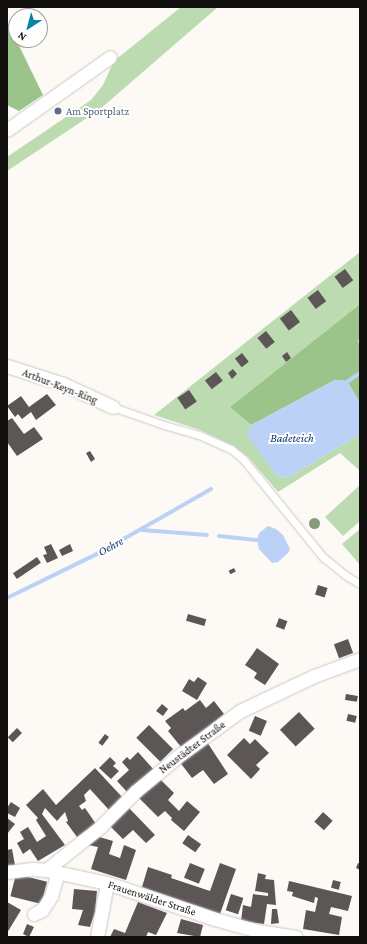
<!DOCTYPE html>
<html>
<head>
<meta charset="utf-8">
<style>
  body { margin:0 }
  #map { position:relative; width:367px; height:944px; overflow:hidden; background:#fdfaf5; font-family:"Crimson Pro",serif }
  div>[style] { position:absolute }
  .green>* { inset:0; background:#bcdbb1 }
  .forest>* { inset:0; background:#9ac48a }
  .water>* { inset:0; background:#bbd1f5 }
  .stream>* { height:4px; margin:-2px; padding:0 2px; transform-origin:2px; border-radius:2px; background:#bbd1f5 }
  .building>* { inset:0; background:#5c5656; transform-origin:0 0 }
  .roads { filter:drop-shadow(0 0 1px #ccc9c5) drop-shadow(0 0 1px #ccc9c5) }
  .service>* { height:7px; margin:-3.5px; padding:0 3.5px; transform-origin:3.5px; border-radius:3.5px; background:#fff }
  .minor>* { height:13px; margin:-6.5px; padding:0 6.5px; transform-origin:6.5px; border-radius:6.5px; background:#fff }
  .trees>* { width:11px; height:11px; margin:-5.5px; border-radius:50%; background:#879b79 }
  .dots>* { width:11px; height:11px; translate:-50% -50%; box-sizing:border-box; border:2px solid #fff; border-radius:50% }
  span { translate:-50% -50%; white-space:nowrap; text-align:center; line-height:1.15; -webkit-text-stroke:4px #fff; paint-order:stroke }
  .service-label { font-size:11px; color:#4e5e75 }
  .left { translate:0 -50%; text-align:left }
  .street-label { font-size:11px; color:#100f0d }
  .water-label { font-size:12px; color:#0f387b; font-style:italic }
  .frame { position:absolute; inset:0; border:8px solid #100f0d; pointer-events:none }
  .north { position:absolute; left:8px; top:8px; width:40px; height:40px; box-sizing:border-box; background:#fff; border:1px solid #9f9f9e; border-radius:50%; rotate:216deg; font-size:11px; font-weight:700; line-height:16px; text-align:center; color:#100f0d }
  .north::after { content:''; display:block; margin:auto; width:14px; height:18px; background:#0a83a8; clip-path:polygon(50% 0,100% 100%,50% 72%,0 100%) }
</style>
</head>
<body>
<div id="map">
  <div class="green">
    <i style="clip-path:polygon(181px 7px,218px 7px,99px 110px,7px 171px,7px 157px,91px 100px,103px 85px,114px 61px)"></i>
    <i style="clip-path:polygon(360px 252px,360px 304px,230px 407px,251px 425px,248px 435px,276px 475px,288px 478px,360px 434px,360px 471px,340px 453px,278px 492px,248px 457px,234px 446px,200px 430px,154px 415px)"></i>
    <i style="clip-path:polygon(360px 485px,360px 521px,343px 536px,325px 517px)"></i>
    <i style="clip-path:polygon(360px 529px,360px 565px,342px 544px)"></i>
  </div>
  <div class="forest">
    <i style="clip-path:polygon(7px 21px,43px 95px,19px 111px,7px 105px)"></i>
    <i style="clip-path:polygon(360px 304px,360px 338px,358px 341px,360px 346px,360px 403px,347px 381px,335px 380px,251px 425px,230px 407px)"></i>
  </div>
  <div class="water">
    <i style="clip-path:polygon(335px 380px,347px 381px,360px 403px,360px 434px,288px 478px,276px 475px,247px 435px,251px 425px)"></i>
    <i style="clip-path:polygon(268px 526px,276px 529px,283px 535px,290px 549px,288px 553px,278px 562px,272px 563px,259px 549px,257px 540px,259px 533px)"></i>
  </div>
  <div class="stream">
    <i style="left:344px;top:384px;width:19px;rotate:-35deg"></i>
    <i style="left:142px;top:530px;width:65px;rotate:4.4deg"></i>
    <i style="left:219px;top:536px;width:38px;rotate:6deg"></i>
    <i style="left:7px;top:598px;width:102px;rotate:-26.1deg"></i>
    <i style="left:99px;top:553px;width:129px;rotate:-29.7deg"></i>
  </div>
  <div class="building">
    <i style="left:345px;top:269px;width:14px;height:13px;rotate:54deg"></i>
    <i style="left:318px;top:290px;width:14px;height:13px;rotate:54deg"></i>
    <i style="left:291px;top:310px;width:15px;height:14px;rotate:53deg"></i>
    <i style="left:266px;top:331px;width:14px;height:11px;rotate:51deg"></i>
    <i style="clip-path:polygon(287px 352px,291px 358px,286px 362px,282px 356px)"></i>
    <i style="left:242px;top:353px;width:11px;height:9px;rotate:52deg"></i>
    <i style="clip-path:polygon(233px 369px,237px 374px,232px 379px,228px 373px)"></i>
    <i style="left:216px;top:372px;width:11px;height:14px;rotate:52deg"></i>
    <i style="left:189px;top:390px;width:14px;height:14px;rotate:56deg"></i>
    <i style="clip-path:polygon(47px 394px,56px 405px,36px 420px,31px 412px,22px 419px,18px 414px,15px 417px,7px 406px,21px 396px,29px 407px)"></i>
    <i style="clip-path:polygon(12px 418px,24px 434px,34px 427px,43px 439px,17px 456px,7px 442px,7px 421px)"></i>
    <i style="clip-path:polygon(90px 451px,95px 459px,91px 462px,86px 453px)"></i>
    <i style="clip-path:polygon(51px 544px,58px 558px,47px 563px,43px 555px,47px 554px,44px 547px)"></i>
    <i style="clip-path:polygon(70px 544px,73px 551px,62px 556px,59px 550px)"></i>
    <i style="left:37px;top:557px;width:7px;height:29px;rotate:56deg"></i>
    <i style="left:234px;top:568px;width:4px;height:6px;rotate:63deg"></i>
    <i style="left:318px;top:585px;width:10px;height:10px;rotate:17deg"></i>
    <i style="left:188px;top:614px;width:19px;height:7px;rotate:16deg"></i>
    <i style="left:279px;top:618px;width:9px;height:9px;rotate:21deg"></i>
    <i style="left:348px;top:639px;width:15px;height:15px;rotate:70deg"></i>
    <i style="clip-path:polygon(257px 648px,279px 664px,265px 685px,254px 678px,257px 673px,245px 665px)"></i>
    <i style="clip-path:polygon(198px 677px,207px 683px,197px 700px,182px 691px,189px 679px,194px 682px)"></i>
    <i style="left:346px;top:694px;width:12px;height:6px;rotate:9deg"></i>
    <i style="clip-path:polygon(200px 700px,206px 708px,214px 701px,224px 714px,182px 748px,168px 731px,171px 728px,165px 721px,183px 708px,185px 711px)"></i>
    <i style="clip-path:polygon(162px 704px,168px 709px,163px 716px,156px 711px)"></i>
    <i style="left:299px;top:712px;width:23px;height:26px;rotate:47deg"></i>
    <i style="left:348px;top:714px;width:9px;height:7px;rotate:13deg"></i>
    <i style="left:255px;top:716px;width:13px;height:16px;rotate:23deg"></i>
    <i style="left:149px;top:725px;width:34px;height:18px;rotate:45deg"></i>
    <i style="left:17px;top:728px;width:7px;height:13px;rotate:45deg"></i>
    <i style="left:105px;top:734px;width:5px;height:11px;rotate:37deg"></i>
    <i style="clip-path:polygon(244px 738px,250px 744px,255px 739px,269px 753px,256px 765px,260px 769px,251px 779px,227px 755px)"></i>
    <i style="clip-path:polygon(207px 742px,228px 774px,214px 784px,203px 770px,192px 778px,179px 761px)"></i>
    <i style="clip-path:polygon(138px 752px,154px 770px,128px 793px,117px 781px,129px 770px,122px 762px,127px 757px,130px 760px)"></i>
    <i style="clip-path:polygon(110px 757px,116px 763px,113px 766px,119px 771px,111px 779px,99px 768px)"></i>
    <i style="clip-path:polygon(95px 768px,123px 798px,109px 810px,90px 789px,84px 795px,86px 801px,79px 806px,82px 810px,85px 808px,96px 824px,77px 837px,66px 822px,68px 821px,65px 812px,57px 821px,45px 808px,42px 814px,65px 845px,38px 861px,30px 849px,23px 854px,17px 843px,24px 839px,20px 832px,28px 827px,37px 842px,46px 836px,36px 820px,38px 818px,26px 805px,43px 789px,56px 805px)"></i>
    <i style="clip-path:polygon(159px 778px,174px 793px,168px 800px,179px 811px,187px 801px,200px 812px,184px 831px,171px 820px,172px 818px,165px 811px,158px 817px,139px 798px)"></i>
    <i style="clip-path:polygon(11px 802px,20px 808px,15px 817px,7px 813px,7px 808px)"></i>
    <i style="clip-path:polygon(129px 808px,155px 835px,146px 843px,133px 830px,123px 839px,110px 826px)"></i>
    <i style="left:323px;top:812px;width:13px;height:13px;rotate:42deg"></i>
    <i style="clip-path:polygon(7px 818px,15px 824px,7px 834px)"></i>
    <i style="left:188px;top:835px;width:16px;height:10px;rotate:35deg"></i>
    <i style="clip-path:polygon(96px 836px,113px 841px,109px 854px,120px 858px,124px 845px,136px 850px,126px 880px,91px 869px,98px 847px,88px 845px)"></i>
    <i style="clip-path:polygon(12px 849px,15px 865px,7px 866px,7px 850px)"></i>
    <i style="left:190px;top:863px;width:16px;height:16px;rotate:22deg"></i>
    <i style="clip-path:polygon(220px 863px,236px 869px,220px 914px,142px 887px,148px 867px,172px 875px,171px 878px,210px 891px)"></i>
    <i style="clip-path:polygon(358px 863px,360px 864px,360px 870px,356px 868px)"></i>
    <i style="clip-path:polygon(258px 873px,266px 875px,265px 879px,274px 880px,276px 905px,267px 904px,264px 924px,241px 921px,243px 905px,251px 907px,253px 894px,268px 896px,268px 893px,255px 891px)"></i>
    <i style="left:16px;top:874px;width:32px;height:23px;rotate:14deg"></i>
    <i style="left:333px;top:880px;width:8px;height:8px;rotate:14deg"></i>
    <i style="clip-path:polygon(289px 881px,352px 896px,348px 911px,331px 907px,329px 914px,342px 917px,339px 935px,303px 929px,306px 910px,315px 912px,318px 898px,315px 897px,314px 903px,292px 896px,293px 892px,287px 891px)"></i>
    <i style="clip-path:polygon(74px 889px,97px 891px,95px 912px,90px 927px,78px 925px,83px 910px,72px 909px)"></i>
    <i style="left:231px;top:894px;width:13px;height:17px;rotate:18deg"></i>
    <i style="clip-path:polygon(7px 902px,21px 910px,7px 933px)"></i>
    <i style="clip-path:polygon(138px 902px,167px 913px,156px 935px,148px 932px,146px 937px,134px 936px,133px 937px,110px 937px,114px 929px,125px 933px)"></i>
    <i style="clip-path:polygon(272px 909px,277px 909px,279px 923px,271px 924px)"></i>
    <i style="clip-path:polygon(181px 919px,203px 925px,200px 937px,177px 933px)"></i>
    <i style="clip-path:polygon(27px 924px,34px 927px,29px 937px,23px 934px)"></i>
  </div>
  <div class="roads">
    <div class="service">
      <i style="left:113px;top:407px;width:54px;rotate:19.4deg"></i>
      <i style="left:164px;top:425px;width:36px;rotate:16deg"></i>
      <i style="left:199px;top:435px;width:35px;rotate:24deg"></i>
      <i style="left:231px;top:449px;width:16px;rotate:40deg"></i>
      <i style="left:243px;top:459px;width:127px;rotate:50.8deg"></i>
      <i style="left:323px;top:557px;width:28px;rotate:39deg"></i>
      <i style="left:345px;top:575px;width:17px;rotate:31deg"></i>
    </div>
    <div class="minor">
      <i style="left:7px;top:130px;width:126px;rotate:-35.3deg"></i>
      <i style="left:7px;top:366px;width:59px;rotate:17.8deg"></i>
      <i style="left:63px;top:384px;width:55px;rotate:24.7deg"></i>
      <i style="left:46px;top:870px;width:69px;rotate:-38.5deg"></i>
      <i style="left:100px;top:827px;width:51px;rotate:-45deg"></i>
      <i style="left:136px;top:791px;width:53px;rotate:-39.7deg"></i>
      <i style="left:177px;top:757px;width:78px;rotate:-36.1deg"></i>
      <i style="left:240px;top:711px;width:82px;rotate:-25.3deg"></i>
      <i style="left:314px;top:676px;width:49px;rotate:-20.3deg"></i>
      <i style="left:7px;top:872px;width:26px;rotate:-7deg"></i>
      <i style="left:33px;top:869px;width:13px;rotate:4deg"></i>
      <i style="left:46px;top:870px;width:62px;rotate:12deg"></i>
      <i style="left:107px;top:883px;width:114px;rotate:18.4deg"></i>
      <i style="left:215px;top:919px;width:45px;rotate:15.6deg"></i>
      <i style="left:258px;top:931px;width:38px;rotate:9deg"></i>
      <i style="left:34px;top:914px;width:9px;rotate:-27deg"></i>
      <i style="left:42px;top:910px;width:17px;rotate:-57deg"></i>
      <i style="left:51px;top:896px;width:25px;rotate:-74deg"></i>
      <i style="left:97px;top:937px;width:55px;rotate:-79.5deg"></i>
    </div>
  </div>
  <div class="trees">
    <i style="left:314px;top:523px"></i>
  </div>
  <div class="dots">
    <i style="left:58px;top:111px;background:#5c6f8a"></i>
  </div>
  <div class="service-label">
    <span class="left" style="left:66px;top:111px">Am Sportplatz</span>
  </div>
  <div class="street-label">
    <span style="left:60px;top:386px;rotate:21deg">Arthur-Keyn-Ring</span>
    <span style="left:192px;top:747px;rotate:-37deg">Neustädter Straße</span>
    <span style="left:152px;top:898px;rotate:18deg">Frauenwälder Straße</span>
  </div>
  <div class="water-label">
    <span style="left:292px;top:439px">Badeteich</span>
    <span style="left:111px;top:547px;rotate:-29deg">Oehre</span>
  </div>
  <div class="frame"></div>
  <div class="north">N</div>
</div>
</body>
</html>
